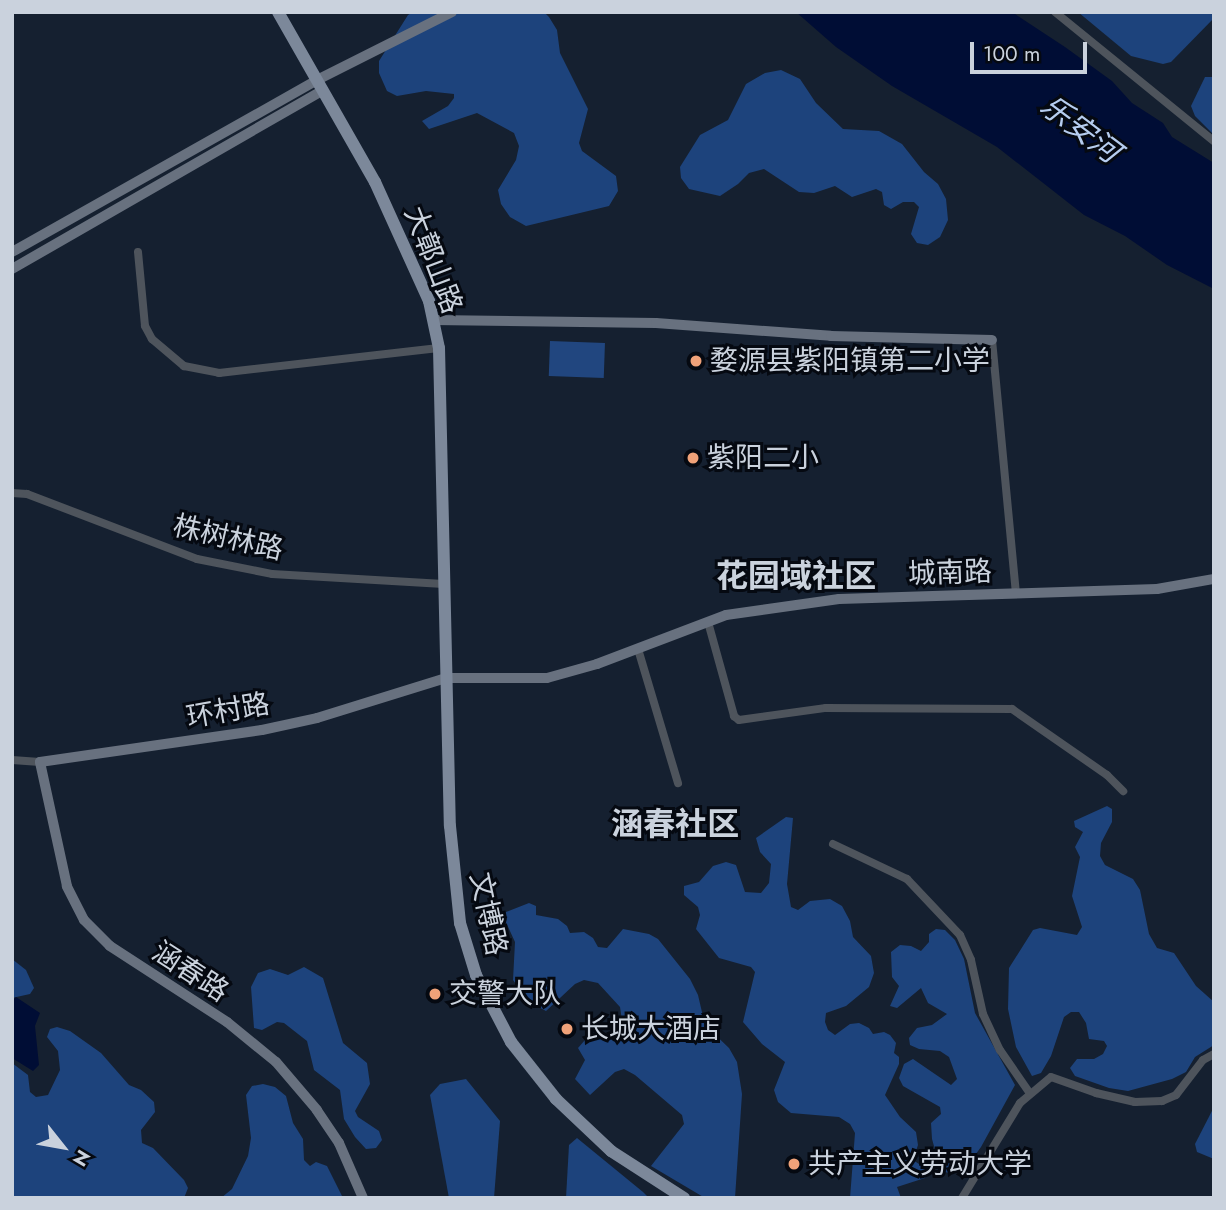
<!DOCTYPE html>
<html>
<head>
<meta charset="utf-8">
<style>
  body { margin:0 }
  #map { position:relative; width:1226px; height:1210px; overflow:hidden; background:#152030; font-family:Jost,"Noto Sans SC",sans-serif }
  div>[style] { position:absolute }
  .green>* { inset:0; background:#21467f; transform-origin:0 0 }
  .forest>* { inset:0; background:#1d437c }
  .water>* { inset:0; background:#000d35 }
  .street>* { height:8px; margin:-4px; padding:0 4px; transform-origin:4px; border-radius:4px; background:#4e545c }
  .secondary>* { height:10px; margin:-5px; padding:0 5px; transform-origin:5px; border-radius:5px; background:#68717f }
  .primary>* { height:12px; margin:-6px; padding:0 6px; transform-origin:6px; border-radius:6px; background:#7c889a }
  .dots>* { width:19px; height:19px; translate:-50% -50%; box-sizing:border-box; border:4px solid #050911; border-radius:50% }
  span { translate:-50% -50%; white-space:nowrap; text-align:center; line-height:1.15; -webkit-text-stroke:6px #050911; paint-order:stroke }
  .street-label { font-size:28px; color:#cad2dd }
  .poi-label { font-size:28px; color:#cad2dd }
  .left { translate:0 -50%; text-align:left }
  .water-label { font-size:30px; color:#b6cdef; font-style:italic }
  .quarter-label { font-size:32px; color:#cad2dd; font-weight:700 }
  .frame { position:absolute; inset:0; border:14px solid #cad2dd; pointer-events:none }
  .north { position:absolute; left:28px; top:1112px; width:70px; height:70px; -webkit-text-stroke:5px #050911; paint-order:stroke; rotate:121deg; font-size:19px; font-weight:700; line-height:28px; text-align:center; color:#cad2dd }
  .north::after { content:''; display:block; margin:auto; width:24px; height:32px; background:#cad2dd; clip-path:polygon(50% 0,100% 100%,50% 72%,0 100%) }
  .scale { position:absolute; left:970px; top:42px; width:117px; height:32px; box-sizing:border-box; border:4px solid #cad2dd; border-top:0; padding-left:9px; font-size:21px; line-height:24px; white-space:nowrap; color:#cad2dd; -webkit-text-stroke:5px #050911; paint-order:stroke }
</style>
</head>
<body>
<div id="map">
  <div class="green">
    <i style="left:550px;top:341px;width:55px;height:35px;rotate:2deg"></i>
  </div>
  <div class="forest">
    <i style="clip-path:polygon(413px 12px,544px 12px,549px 17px,557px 30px,560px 53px,588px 109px,579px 143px,582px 151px,616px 176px,618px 191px,609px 206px,526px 226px,510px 217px,501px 204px,498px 190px,516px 160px,519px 146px,514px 133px,477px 113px,429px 129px,422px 121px,448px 106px,454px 98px,454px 94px,426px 91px,397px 96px,387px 91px,379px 73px,379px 61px,408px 15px)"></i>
    <i style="clip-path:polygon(1078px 12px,1214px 12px,1214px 18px,1171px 62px,1163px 64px,1131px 56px)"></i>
    <i style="clip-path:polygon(781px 70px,800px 79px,816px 103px,843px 129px,879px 131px,902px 144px,924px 172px,938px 184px,946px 199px,948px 220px,940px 237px,928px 245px,917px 243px,911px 234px,919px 207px,914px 202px,903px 202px,891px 209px,884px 205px,882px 192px,876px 189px,852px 197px,835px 186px,814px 193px,799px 192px,764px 169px,749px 173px,738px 184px,720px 196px,689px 189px,681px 178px,680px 167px,700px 135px,728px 120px,746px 84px,765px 73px)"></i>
    <i style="clip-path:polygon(1205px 77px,1214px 77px,1214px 135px,1195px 116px,1191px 106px)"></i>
    <i style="clip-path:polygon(1107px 806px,1112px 809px,1112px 822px,1101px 843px,1100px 856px,1105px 865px,1133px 879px,1140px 890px,1149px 934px,1157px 948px,1174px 953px,1196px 986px,1214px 1002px,1214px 1045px,1195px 1057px,1186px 1072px,1172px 1079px,1128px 1091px,1109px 1088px,1075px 1076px,1070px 1068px,1077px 1059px,1094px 1059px,1103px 1054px,1107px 1046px,1104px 1041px,1089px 1039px,1086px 1023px,1079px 1012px,1071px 1012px,1064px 1017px,1051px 1056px,1041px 1073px,1032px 1076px,1016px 1047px,1008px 1009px,1009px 968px,1033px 930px,1040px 928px,1077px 935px,1082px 927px,1072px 896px,1080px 857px,1075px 847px,1083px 832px,1075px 827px,1074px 821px)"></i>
    <i style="clip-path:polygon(786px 817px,793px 818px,787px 884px,791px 907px,798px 910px,810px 901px,830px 899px,842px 906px,850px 921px,853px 937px,871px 956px,874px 973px,869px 987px,846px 1006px,826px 1013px,825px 1022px,828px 1030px,835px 1035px,850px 1024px,859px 1023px,869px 1028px,873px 1034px,884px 1032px,890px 1035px,896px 1043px,894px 1053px,899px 1057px,899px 1064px,885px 1095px,900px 1117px,916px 1132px,918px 1145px,913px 1160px,928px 1170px,925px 1178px,897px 1187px,901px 1198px,850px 1198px,855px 1133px,850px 1124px,839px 1117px,791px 1113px,778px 1102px,774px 1090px,785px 1062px,762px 1044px,743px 1022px,755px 972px,751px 967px,719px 958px,696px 929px,700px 915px,698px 907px,684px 895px,684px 886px,699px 882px,713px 866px,726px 862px,736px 865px,745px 892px,761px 893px,769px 883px,771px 864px,760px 852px,756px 838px)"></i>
    <i style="clip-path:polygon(529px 903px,536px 906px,536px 915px,558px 919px,567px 926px,570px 933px,584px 932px,593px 938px,598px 947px,607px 948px,623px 929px,649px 934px,658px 939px,690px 979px,698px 995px,705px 1025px,729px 1048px,737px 1062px,742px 1094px,735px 1198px,705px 1198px,651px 1166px,684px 1124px,682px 1115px,635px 1075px,624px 1069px,615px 1072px,590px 1095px,575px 1079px,585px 1060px,578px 1048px,585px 1040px,611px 1037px,622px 1020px,620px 1007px,598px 983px,584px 980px,575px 984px,546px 1011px,529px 1002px,513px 980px,515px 942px,504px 918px,506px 912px)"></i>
    <i style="clip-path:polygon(936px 929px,945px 930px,955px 940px,964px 959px,975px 1013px,1015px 1085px,981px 1147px,967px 1166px,953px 1174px,941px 1171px,932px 1139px,931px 1123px,941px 1114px,940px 1107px,903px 1086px,899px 1078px,904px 1064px,913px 1059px,951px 1085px,957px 1079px,949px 1057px,940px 1051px,919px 1049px,910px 1045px,909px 1038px,917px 1028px,932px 1025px,947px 1014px,928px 1003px,921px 988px,897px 1008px,890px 1006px,899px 986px,892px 977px,891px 952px,900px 945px,911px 946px,921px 951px,929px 942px,929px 934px)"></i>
    <i style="clip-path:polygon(12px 959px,26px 970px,34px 988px,30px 994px,12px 998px)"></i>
    <i style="clip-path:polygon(304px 967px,323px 978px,343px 1043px,367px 1063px,370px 1084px,355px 1111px,358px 1117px,379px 1131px,382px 1140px,376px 1148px,366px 1149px,355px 1137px,344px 1119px,340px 1090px,314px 1070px,307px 1041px,284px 1023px,277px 1022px,262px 1030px,254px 1028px,251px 987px,258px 973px,270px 969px,288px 975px)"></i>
    <i style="clip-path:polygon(57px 1027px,70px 1031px,101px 1053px,129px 1085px,141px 1090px,154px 1102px,155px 1112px,141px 1130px,142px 1143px,153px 1148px,184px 1180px,188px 1188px,184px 1198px,12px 1198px,12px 1063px,28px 1075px,30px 1092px,36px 1097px,48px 1095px,60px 1070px,58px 1051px,47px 1037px,50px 1029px)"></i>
    <i style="clip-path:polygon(466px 1079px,500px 1121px,494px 1198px,449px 1198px,430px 1095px,440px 1084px)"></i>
    <i style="clip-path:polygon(263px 1084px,275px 1087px,286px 1096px,293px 1123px,303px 1139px,304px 1160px,310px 1166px,316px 1162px,327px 1166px,343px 1198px,221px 1198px,232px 1189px,248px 1156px,251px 1138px,246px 1095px,252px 1086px)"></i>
    <i style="clip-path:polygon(1214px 1107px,1214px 1159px,1197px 1152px,1195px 1144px)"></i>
    <i style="clip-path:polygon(577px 1138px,643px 1192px,649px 1198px,566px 1198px,569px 1145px)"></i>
  </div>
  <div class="water">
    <i style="clip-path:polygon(796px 12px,1012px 12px,1065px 47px,1112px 81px,1132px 103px,1163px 123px,1172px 137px,1214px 163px,1214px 289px,1167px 265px,1125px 236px,1084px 215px,997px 147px,892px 86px,836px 47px)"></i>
    <i style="clip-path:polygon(16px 997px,40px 1013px,35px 1026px,39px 1065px,33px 1071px,12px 1058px,12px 1001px)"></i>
  </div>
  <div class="street">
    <i style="left:1055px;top:12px;width:205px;rotate:39.1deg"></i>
    <i style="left:138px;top:252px;width:74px;rotate:84.6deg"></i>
    <i style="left:145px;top:326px;width:15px;rotate:62deg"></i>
    <i style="left:152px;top:339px;width:42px;rotate:40.2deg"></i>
    <i style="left:184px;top:366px;width:36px;rotate:11deg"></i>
    <i style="left:219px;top:373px;width:221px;rotate:-6.5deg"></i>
    <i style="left:992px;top:340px;width:254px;rotate:84.6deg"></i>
    <i style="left:12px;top:493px;width:15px;rotate:4deg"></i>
    <i style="left:27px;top:494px;width:182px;rotate:20.9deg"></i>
    <i style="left:197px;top:559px;width:76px;rotate:11.3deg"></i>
    <i style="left:272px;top:574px;width:172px;rotate:3.3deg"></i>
    <i style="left:708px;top:622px;width:98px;rotate:74.5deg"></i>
    <i style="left:734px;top:716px;width:6px;rotate:39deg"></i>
    <i style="left:739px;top:720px;width:88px;rotate:-7.9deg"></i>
    <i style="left:826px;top:708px;width:186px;rotate:0.3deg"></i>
    <i style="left:1012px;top:709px;width:116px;rotate:34.8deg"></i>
    <i style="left:1107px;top:775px;width:23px;rotate:45deg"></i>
    <i style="left:638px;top:649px;width:140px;rotate:73.4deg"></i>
    <i style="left:12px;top:760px;width:28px;rotate:4deg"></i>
    <i style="left:833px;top:844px;width:82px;rotate:25.3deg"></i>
    <i style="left:907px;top:879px;width:77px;rotate:46.6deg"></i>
    <i style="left:960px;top:935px;width:27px;rotate:66deg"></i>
    <i style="left:971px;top:960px;width:55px;rotate:77.5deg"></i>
    <i style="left:983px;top:1014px;width:40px;rotate:65deg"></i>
    <i style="left:1000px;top:1050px;width:51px;rotate:55.4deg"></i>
    <i style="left:962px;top:1198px;width:111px;rotate:-58.6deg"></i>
    <i style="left:1020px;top:1103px;width:40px;rotate:-40deg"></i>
    <i style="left:1051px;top:1077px;width:48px;rotate:19.6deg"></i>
    <i style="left:1096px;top:1093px;width:40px;rotate:13deg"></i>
    <i style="left:1135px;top:1102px;width:27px;rotate:-2deg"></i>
    <i style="left:1162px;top:1101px;width:15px;rotate:-23deg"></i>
    <i style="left:1176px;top:1095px;width:44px;rotate:-52.4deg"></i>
    <i style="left:1203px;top:1060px;width:13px;rotate:-29deg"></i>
  </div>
  <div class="secondary">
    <i style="left:12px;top:252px;width:350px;rotate:-29.4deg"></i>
    <i style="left:317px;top:80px;width:151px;rotate:-26.7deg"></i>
    <i style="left:12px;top:269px;width:359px;rotate:-29.9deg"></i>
    <i style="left:433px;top:320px;width:223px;rotate:0.8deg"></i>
    <i style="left:656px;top:323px;width:175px;rotate:4.2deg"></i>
    <i style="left:831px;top:336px;width:161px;rotate:1.4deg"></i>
    <i style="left:363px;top:1198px;width:60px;rotate:-113.6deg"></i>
    <i style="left:339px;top:1143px;width:40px;rotate:-124deg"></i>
    <i style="left:317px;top:1110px;width:63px;rotate:-130.5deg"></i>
    <i style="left:276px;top:1062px;width:63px;rotate:-140.8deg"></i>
    <i style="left:227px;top:1022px;width:140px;rotate:-147deg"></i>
    <i style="left:110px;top:946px;width:37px;rotate:-135deg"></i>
    <i style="left:84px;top:920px;width:38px;rotate:-117deg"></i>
    <i style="left:67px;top:886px;width:127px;rotate:-102.3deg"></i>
    <i style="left:40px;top:762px;width:224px;rotate:-8.2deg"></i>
    <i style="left:262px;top:730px;width:56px;rotate:-12.3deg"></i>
    <i style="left:317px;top:718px;width:135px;rotate:-17.2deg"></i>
    <i style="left:446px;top:678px;width:101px"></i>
    <i style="left:547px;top:678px;width:52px;rotate:-15.6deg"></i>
    <i style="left:597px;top:664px;width:138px;rotate:-20.8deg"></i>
    <i style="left:726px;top:615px;width:114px;rotate:-8.1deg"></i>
    <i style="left:839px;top:599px;width:318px;rotate:-1.8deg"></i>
    <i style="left:1157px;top:589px;width:58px;rotate:-10deg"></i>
  </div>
  <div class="primary">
    <i style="left:278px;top:12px;width:196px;rotate:60.3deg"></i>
    <i style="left:375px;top:182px;width:131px;rotate:65.6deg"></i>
    <i style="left:429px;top:301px;width:48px;rotate:78deg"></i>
    <i style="left:439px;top:348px;width:478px;rotate:88.7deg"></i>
    <i style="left:450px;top:826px;width:98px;rotate:84.1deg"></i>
    <i style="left:460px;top:923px;width:54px;rotate:72.9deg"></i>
    <i style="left:476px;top:975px;width:76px;rotate:62.4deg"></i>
    <i style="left:511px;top:1042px;width:73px;rotate:51.7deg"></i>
    <i style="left:556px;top:1099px;width:76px;rotate:43.4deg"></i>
    <i style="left:611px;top:1151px;width:87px;rotate:32.8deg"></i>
  </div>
  <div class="dots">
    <i style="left:696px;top:361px;background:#f0a279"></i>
    <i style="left:693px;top:458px;background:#f0a279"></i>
    <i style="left:435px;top:994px;background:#f0a279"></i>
    <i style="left:567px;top:1029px;background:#f0a279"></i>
    <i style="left:794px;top:1164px;background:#f0a279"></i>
  </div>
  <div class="street-label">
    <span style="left:433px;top:260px;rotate:69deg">大鄣山路</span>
    <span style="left:228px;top:538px;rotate:13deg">株树林路</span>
    <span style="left:950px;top:573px;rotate:-2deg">城南路</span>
    <span style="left:228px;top:711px;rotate:-10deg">环村路</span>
    <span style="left:488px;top:914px;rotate:78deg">文博路</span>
    <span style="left:190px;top:972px;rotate:33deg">涵春路</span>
  </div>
  <div class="poi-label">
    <span class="left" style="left:710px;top:361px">婺源县紫阳镇第二小学</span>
    <span class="left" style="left:707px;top:458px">紫阳二小</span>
    <span class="left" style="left:449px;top:994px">交警大队</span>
    <span class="left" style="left:581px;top:1029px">长城大酒店</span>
    <span class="left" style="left:808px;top:1164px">共产主义劳动大学</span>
  </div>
  <div class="water-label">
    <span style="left:1080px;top:129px;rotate:37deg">乐安河</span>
  </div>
  <div class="quarter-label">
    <span style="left:796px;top:576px">花园域社区</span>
    <span style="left:675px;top:824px">涵春社区</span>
  </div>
  <div class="frame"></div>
  <div class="north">N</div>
  <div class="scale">100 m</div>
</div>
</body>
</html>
